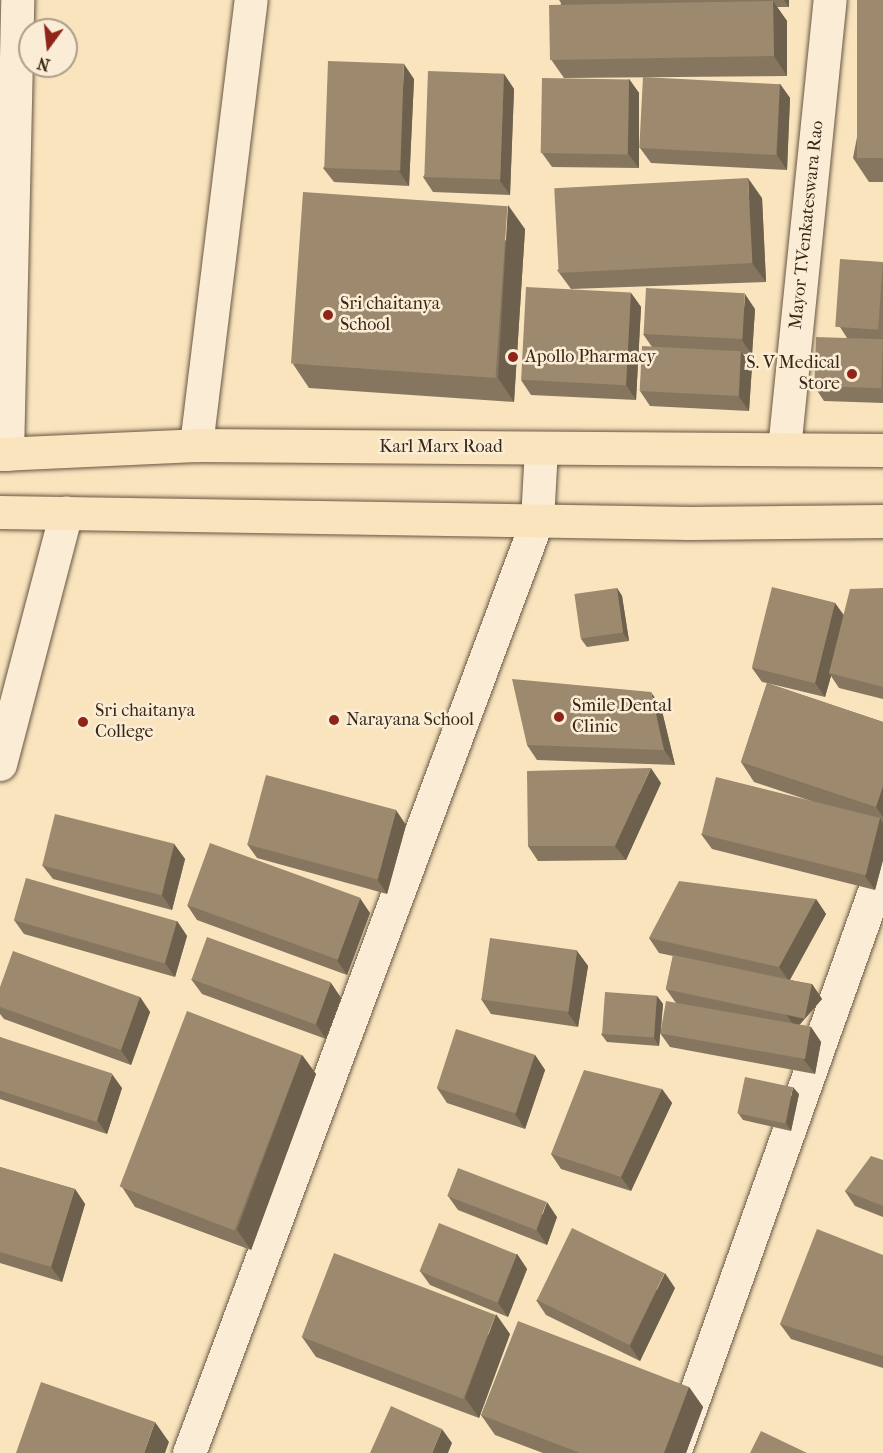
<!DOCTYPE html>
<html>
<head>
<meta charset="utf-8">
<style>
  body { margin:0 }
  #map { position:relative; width:883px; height:1453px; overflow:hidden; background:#f9e4be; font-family:"IM FELL French Canon",serif }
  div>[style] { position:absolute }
  .roads { filter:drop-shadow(0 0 2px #685641) drop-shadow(0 0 2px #685641) }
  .minor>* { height:33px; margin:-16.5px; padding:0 16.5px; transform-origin:16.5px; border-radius:16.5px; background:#fbedd5 }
  .major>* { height:33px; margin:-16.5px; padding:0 16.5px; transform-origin:16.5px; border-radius:16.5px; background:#f9e4be }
  .wall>* { inset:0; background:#86765f }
  .shaded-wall>* { inset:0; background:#6d604d }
  .building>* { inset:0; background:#9c896e; transform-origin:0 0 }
  .dots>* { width:16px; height:16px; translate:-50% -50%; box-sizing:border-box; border:3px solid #fbedd5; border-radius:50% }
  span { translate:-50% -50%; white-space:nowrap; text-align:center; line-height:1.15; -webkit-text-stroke:5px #fbedd5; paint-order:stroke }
  .street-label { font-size:18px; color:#372617 }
  .poi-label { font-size:18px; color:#372617 }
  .left { translate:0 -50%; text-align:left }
  .right { translate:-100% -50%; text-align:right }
  .north { position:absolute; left:18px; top:18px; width:60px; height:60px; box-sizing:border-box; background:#fbedd5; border:2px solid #ad9d89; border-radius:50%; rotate:195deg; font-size:16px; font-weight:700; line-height:24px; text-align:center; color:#372617 }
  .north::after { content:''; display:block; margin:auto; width:21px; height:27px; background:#8f2418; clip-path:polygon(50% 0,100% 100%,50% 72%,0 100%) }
</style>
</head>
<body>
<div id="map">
  <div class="roads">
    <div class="minor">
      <i style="left:196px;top:445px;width:448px;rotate:-83deg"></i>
      <i style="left:784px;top:449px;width:451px;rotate:-84.2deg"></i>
      <i style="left:7px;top:454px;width:454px;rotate:-88.7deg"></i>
      <i style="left:0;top:764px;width:260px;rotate:-75.3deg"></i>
      <i style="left:189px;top:1453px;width:996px;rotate:-69.54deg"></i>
      <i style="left:537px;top:520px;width:72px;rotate:-86.8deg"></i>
      <i style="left:674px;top:1453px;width:623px;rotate:-70.4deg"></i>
    </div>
    <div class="major">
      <i style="left:0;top:454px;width:196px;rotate:-2.6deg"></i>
      <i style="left:196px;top:445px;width:687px;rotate:0.42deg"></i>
      <i style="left:0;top:512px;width:690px;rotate:0.91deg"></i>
      <i style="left:690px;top:523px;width:193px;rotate:-0.6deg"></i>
    </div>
  </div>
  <div class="wall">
    <i style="clip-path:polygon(559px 0,789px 0,789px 7px,777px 7px,787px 21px,787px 76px,564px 78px,550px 58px,561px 3px)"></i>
    <i style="clip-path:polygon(883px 0,883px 182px,869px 182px,853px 158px)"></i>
    <i style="clip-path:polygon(504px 74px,514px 89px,510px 195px,433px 192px,423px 177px)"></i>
    <i style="clip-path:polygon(414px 79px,409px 186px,334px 182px,323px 168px)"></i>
    <i style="clip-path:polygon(629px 79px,639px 93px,639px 168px,552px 167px,542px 153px)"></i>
    <i style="clip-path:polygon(780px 84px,790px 98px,787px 170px,651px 163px,640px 148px)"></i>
    <i style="clip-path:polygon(762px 198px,766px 282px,571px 289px,557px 270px)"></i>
    <i style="clip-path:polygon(525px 229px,514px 402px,309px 388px,293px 364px)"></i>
    <i style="clip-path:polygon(883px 262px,883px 403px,824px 401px,814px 386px,847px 338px,840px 327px)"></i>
    <i style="clip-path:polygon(631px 293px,641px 307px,636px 400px,531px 395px,521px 380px)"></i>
    <i style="clip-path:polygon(755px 309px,752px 355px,743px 354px,752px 366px,749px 411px,650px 406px,640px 391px,652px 347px,643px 334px)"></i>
    <i style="clip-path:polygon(617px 588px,622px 596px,629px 641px,587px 647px,581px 639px)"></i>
    <i style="clip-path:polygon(883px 588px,883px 699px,839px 688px,831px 676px,825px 697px,767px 683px,883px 722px,883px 860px,875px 890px,712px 849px,701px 834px,811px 801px,754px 782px,741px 762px,767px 683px,762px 682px,752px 668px,835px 603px,844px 615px)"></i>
    <i style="clip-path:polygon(661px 707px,675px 765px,537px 760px,527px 745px)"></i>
    <i style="clip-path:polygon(661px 783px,626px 860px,538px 861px,528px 846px)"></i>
    <i style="clip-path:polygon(406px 825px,387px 894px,257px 858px,247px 844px)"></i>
    <i style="clip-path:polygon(174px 844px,185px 859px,172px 910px,53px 879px,42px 865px)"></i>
    <i style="clip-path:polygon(816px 899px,826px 914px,790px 980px,812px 984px,822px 999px,799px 1025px,811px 1027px,821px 1042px,815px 1074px,670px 1047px,660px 1033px,659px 1046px,607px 1042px,601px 1034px,657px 996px,663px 1004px,661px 1031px,676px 1003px,666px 989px,673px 956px,659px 953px,649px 938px)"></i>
    <i style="clip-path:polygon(187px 905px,370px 913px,347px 975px,197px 920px)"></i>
    <i style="clip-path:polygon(14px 920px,177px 921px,187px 936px,175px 977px,24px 934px)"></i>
    <i style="clip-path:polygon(577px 951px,588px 966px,578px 1027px,491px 1014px,481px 999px)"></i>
    <i style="clip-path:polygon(191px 979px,331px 983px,341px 998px,326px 1039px,202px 994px)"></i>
    <i style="clip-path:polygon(0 987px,140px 997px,150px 1012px,131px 1065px,4px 1019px,0 1014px)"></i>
    <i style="clip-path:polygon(0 1037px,122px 1088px,107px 1134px,0 1099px)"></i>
    <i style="clip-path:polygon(302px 1055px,316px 1074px,251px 1250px,135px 1207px,122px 1187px)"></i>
    <i style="clip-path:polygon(535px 1055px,545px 1070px,525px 1129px,447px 1103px,437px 1088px)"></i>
    <i style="clip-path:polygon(662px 1089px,672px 1103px,631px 1191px,561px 1169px,551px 1154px)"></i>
    <i style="clip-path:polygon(799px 1094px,791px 1131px,743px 1120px,738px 1113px)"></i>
    <i style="clip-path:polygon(883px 1160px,883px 1217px,855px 1206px,845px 1191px)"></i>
    <i style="clip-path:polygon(0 1167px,75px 1189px,85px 1204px,62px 1282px,0 1263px)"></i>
    <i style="clip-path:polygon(448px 1196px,557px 1217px,547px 1245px,458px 1210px)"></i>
    <i style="clip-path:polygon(517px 1254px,527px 1269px,508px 1317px,430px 1285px,420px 1271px)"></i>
    <i style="clip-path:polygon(883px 1255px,883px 1368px,791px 1339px,780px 1324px)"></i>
    <i style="clip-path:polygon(675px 1288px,640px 1361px,546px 1315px,536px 1300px)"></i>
    <i style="clip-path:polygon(510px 1334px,479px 1418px,316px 1357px,302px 1337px)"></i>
    <i style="clip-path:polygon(689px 1387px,703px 1407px,686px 1453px,543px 1453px,495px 1435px,481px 1415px)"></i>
  </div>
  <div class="shaded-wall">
    <i style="clip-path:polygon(784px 0,789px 0,789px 7px)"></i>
    <i style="clip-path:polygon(773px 1px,787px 21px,787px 76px,774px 56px)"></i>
    <i style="clip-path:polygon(404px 64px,414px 79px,409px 186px,399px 171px)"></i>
    <i style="clip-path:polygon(504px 74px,514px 89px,510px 195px,500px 181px)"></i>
    <i style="clip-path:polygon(629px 79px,639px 93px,639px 168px,628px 154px)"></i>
    <i style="clip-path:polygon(780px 84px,790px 98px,787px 170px,777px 155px)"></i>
    <i style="clip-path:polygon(748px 178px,762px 198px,766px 282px,752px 263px)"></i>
    <i style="clip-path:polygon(508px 205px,525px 229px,514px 402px,498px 378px)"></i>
    <i style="clip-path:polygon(631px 293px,641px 307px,636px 400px,626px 385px)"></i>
    <i style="clip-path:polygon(745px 294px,755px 309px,752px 355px,742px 340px)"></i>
    <i style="clip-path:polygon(741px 352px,752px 366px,749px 411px,739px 397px)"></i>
    <i style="clip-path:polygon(617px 588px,622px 596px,629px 641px,623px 633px)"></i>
    <i style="clip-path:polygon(835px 603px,845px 618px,829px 673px,831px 676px,825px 697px,815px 683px)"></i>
    <i style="clip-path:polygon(651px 692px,661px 707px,675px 765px,664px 750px)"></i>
    <i style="clip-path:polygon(651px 768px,661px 783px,626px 860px,615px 846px)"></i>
    <i style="clip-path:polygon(883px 786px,883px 817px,876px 807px)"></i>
    <i style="clip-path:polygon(396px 810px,406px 825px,387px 894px,377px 879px)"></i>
    <i style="clip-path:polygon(880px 818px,883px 823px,883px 860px,875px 890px,865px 876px)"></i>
    <i style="clip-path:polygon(174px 844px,185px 859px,172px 910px,162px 895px)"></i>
    <i style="clip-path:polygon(360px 898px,370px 913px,347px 975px,337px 960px)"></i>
    <i style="clip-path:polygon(816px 899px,826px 914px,789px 981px,779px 967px)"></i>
    <i style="clip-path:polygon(177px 921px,187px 936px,175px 977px,165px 963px)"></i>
    <i style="clip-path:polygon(577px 951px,588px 966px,578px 1027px,568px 1013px)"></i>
    <i style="clip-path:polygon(331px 983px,341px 998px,326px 1039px,316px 1024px)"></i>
    <i style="clip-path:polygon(812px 984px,822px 999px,796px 1029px,786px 1014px)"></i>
    <i style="clip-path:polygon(657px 996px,663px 1004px,659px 1046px,654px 1038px)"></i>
    <i style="clip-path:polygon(140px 997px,150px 1012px,131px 1065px,121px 1050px)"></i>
    <i style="clip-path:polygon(811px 1027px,821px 1042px,815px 1074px,804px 1060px)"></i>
    <i style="clip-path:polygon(302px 1055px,316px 1074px,251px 1250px,237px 1230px)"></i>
    <i style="clip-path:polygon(535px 1055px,545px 1070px,525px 1129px,515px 1114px)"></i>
    <i style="clip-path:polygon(112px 1074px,122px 1088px,107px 1134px,97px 1120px)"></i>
    <i style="clip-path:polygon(793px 1087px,799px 1094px,791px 1131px,786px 1123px)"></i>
    <i style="clip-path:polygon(662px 1089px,672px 1103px,631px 1191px,621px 1177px)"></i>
    <i style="clip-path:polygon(75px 1189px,85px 1204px,62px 1282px,51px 1267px)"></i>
    <i style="clip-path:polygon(547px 1202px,557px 1217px,547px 1245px,537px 1230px)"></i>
    <i style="clip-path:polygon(517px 1254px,527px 1269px,508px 1317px,498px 1303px)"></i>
    <i style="clip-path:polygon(665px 1273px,675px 1288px,640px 1361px,630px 1346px)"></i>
    <i style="clip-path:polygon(496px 1314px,510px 1334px,479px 1418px,465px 1398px)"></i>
    <i style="clip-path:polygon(689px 1387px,703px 1407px,686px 1453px,664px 1453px)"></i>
    <i style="clip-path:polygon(155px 1422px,169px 1442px,165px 1453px,144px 1453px)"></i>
    <i style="clip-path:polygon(442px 1429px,452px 1443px,448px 1453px,432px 1453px)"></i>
  </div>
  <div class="building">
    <i style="left:857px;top:0;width:26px;height:158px"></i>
    <i style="left:773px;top:1px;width:55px;height:224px;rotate:89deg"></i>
    <i style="left:328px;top:61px;width:76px;height:107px;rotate:2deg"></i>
    <i style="left:428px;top:71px;width:76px;height:106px;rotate:2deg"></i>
    <i style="left:643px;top:77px;width:137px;height:71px;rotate:3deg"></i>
    <i style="left:542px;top:78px;width:87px;height:75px;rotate:1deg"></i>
    <i style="left:748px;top:178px;width:85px;height:194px;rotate:87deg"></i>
    <i style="left:303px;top:192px;width:205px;height:172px;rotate:4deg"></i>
    <i style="left:840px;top:259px;width:43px;height:68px;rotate:4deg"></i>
    <i style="left:526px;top:287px;width:105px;height:93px;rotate:3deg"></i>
    <i style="left:646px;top:288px;width:99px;height:46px;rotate:3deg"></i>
    <i style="left:816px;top:337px;width:67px;height:49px;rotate:2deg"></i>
    <i style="left:642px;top:346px;width:99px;height:45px;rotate:3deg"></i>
    <i style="left:772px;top:587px;width:65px;height:83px;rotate:14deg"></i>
    <i style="left:617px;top:588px;width:45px;height:43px;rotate:82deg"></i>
    <i style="clip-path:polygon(883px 588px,883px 687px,829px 673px,850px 589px)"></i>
    <i style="clip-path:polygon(512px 679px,651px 692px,664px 750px,527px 745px)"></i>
    <i style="clip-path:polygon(767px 683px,883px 722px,883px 786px,876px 807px,741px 762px)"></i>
    <i style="clip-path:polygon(651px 768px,615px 846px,528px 846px,527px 771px)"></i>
    <i style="left:266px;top:775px;width:135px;height:72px;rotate:15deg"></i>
    <i style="left:716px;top:777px;width:169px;height:59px;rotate:14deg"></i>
    <i style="left:55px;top:814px;width:123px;height:53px;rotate:14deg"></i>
    <i style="left:210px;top:843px;width:160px;height:66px;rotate:20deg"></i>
    <i style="left:26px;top:878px;width:157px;height:44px;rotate:16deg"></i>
    <i style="clip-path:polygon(679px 881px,816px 899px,779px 967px,649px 938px)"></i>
    <i style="left:207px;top:937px;width:132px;height:45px;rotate:20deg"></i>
    <i style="left:490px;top:938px;width:88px;height:62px;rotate:8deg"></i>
    <i style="clip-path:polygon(13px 951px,140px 997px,121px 1050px,0 1007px,0 987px)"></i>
    <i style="left:673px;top:955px;width:142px;height:35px;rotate:12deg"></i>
    <i style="left:605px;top:992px;width:52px;height:42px;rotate:4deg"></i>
    <i style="left:666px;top:1001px;width:147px;height:33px;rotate:10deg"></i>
    <i style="left:187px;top:1011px;width:123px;height:188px;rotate:21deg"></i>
    <i style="left:456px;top:1029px;width:83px;height:62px;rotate:18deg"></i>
    <i style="left:0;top:1037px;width:118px;height:51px;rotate:18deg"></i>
    <i style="clip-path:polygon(584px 1070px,662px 1089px,621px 1177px,551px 1154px)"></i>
    <i style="left:745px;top:1077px;width:49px;height:37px;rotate:12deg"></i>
    <i style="clip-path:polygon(871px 1156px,883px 1160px,883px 1206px,845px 1191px)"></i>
    <i style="clip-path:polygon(0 1167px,75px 1189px,51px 1267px,0 1252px)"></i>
    <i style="left:458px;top:1168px;width:95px;height:30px;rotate:21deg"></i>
    <i style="left:439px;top:1223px;width:84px;height:52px;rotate:22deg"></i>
    <i style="left:572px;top:1228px;width:103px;height:80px;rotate:26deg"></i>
    <i style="clip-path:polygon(817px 1229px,883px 1255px,883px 1356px,780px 1324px)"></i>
    <i style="left:334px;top:1253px;width:173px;height:90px;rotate:21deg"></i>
    <i style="clip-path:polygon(518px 1321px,689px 1387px,664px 1453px,580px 1453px,481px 1415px)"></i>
    <i style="clip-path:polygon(41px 1382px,155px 1422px,144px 1453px,16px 1453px)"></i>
    <i style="clip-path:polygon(391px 1406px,442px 1429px,432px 1453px,370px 1453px)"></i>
    <i style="clip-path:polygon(761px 1431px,807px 1453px,750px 1453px)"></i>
  </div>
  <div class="dots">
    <i style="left:328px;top:315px;background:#8f2418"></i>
    <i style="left:513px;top:357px;background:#8f2418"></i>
    <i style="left:852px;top:374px;background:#8f2418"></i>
    <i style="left:559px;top:717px;background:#8f2418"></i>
    <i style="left:334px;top:720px;background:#8f2418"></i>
    <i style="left:83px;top:722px;background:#8f2418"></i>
  </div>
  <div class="street-label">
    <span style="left:807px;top:225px;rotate:-84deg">Mayor T.Venkateswara Rao</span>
    <span style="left:441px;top:447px">Karl Marx Road</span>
  </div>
  <div class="poi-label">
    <span class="left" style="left:340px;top:315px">Sri chaitanya<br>School</span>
    <span class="left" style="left:525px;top:357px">Apollo Pharmacy</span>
    <span class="right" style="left:840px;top:374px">S. V Medical<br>Store</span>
    <span class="left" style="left:572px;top:717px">Smile Dental<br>Clinic</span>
    <span class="left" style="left:95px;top:722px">Sri chaitanya<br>College</span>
    <span class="left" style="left:346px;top:720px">Narayana School</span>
  </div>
  <div class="north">N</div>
</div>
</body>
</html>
